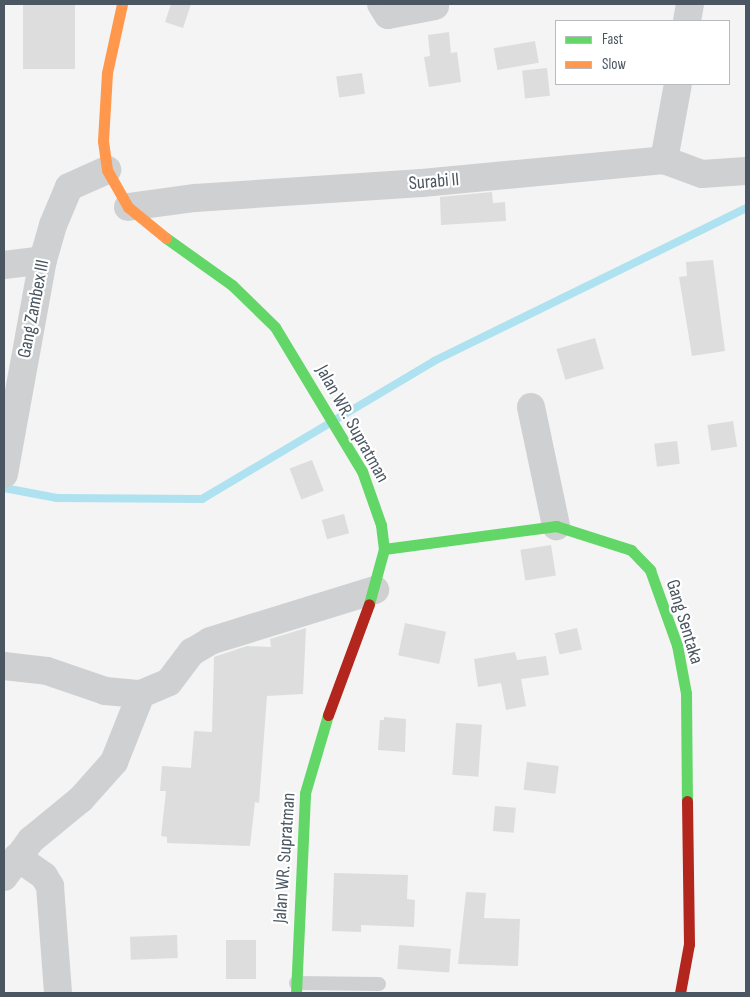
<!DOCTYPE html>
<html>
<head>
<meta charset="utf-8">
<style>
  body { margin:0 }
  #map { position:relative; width:750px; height:997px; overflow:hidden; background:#f4f4f4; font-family:"Sofia Sans Condensed",sans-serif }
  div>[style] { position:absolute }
  .stream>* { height:8px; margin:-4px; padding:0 4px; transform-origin:4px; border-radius:4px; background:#aee2f0 }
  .building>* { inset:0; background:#ddddde; transform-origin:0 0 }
  .lane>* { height:14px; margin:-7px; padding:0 7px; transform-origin:7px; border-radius:7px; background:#ced0d2 }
  .street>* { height:28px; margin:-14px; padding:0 14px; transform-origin:14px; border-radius:14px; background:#ced0d2 }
  .fast>* { height:11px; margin:-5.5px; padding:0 5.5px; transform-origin:5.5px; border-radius:5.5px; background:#63d668 }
  .slow>* { height:11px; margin:-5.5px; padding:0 5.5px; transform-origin:5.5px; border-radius:5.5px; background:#ff974d }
  .jam>* { height:11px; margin:-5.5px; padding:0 5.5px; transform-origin:5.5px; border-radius:5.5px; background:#b3261e }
  span { translate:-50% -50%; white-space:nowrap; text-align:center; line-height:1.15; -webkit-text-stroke:4.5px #fff; paint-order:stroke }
  .street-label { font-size:19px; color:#4a5661 }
  .frame { position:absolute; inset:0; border:5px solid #4a5661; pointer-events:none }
  .legend { position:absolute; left:555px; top:20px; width:175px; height:65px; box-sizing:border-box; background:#fff; border:1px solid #b7bbc0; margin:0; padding:6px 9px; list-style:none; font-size:15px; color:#4a5661 }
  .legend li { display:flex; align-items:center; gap:10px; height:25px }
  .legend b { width:25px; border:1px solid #b7bbc0 }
</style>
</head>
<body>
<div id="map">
  <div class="stream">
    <i style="left:4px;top:488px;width:54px;rotate:10.7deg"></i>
    <i style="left:57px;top:498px;width:145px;rotate:0.4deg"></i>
    <i style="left:202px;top:499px;width:270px;rotate:-30.7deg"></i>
    <i style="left:434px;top:361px;width:347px;rotate:-26.1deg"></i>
  </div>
  <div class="building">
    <i style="left:23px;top:4px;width:52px;height:65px"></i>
    <i style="clip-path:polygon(171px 4px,191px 4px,183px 28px,165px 22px)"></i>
    <i style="clip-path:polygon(449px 32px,451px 53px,457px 52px,461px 82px,429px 87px,424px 57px,430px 56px,428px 35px)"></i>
    <i style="left:535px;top:41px;width:22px;height:42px;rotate:80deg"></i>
    <i style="left:547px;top:68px;width:28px;height:25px;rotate:84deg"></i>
    <i style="left:362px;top:73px;width:21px;height:26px;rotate:82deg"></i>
    <i style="clip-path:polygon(492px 192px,493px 203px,505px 202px,506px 221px,441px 225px,440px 197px)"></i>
    <i style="clip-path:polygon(713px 260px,725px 351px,692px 356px,679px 277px,687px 276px,686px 262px)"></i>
    <i style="left:595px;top:338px;width:32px;height:40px;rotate:74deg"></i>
    <i style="left:733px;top:421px;width:26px;height:26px;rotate:81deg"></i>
    <i style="left:677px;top:441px;width:23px;height:23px;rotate:83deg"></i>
    <i style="left:312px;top:460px;width:33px;height:24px;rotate:69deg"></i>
    <i style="left:344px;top:514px;width:20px;height:23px;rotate:75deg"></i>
    <i style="left:551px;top:545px;width:31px;height:31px;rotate:81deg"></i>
    <i style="left:405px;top:623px;width:42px;height:33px;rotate:12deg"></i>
    <i style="clip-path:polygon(306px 628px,303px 694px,267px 696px,259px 803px,255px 802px,250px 846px,167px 843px,167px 837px,161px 836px,166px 791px,160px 791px,162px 766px,191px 768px,194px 731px,212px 732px,214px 657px,247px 646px,271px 647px,270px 639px)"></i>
    <i style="left:577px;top:628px;width:22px;height:23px;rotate:77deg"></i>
    <i style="clip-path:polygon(515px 652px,517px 660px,546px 656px,549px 675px,521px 679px,526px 706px,506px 710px,501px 683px,478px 687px,474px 659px)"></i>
    <i style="clip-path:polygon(384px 717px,406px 719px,405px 752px,378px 750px,380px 720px,384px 720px)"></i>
    <i style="left:456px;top:723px;width:26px;height:52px;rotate:4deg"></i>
    <i style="left:527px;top:762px;width:32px;height:28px;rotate:7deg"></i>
    <i style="left:495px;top:806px;width:21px;height:25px;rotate:5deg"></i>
    <i style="clip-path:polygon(334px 873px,408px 875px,407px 899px,415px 900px,414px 927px,361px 925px,361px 932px,332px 931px)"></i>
    <i style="clip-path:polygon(466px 892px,486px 893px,484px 918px,520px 919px,518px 966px,458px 964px)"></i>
    <i style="left:177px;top:935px;width:23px;height:47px;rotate:88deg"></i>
    <i style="left:226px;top:940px;width:30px;height:39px"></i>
    <i style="left:399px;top:945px;width:52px;height:24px;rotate:4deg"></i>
  </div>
  <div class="lane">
    <i style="left:296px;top:983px;width:83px;rotate:0.7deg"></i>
  </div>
  <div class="street">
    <i style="left:381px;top:4px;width:13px;rotate:58deg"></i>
    <i style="left:388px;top:15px;width:48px;rotate:-10.8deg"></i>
    <i style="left:687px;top:21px;width:17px;rotate:-80deg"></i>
    <i style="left:664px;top:160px;width:40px;rotate:20.2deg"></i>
    <i style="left:702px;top:174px;width:44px;rotate:-3.9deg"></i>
    <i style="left:664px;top:160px;width:77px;rotate:-79.6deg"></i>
    <i style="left:128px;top:207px;width:68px;rotate:-7.7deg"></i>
    <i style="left:195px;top:198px;width:227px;rotate:-3.8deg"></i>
    <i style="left:422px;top:183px;width:243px;rotate:-5.4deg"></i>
    <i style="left:4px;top:265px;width:39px;rotate:-7deg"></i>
    <i style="left:531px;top:407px;width:122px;rotate:78.1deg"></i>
    <i style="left:4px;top:474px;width:218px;rotate:-79.7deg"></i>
    <i style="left:43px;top:260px;width:36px;rotate:-74deg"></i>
    <i style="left:53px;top:225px;width:41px;rotate:-67.2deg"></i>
    <i style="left:69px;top:187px;width:42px;rotate:-24.1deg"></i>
    <i style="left:4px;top:666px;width:43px;rotate:6.6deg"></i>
    <i style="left:47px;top:671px;width:61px;rotate:19deg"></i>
    <i style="left:105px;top:691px;width:36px;rotate:5deg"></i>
    <i style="left:141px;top:694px;width:30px;rotate:-23deg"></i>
    <i style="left:169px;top:682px;width:38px;rotate:-53deg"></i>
    <i style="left:192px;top:652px;width:21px;rotate:-31deg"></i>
    <i style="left:210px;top:641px;width:173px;rotate:-17.2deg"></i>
    <i style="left:17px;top:857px;width:33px;rotate:35deg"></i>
    <i style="left:44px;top:876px;width:12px;rotate:59deg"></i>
    <i style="left:50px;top:886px;width:107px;rotate:85.7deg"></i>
    <i style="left:4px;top:877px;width:46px;rotate:-53.9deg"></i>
    <i style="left:31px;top:840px;width:65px;rotate:-39.4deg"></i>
    <i style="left:81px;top:799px;width:50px;rotate:-48.3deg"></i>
    <i style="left:114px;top:762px;width:73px;rotate:-68.3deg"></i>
  </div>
  <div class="fast">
    <i style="left:166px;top:238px;width:81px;rotate:35.5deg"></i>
    <i style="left:232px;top:285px;width:60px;rotate:44.3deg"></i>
    <i style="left:275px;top:327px;width:168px;rotate:58.9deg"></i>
    <i style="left:362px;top:471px;width:57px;rotate:70.6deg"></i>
    <i style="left:381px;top:525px;width:24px;rotate:83deg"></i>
    <i style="left:384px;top:549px;width:57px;rotate:105.3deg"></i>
    <i style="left:384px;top:549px;width:174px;rotate:-7.6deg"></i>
    <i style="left:556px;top:526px;width:79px;rotate:17.7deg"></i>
    <i style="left:631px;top:550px;width:28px;rotate:46deg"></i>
    <i style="left:650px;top:570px;width:80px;rotate:70.2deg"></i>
    <i style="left:677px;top:645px;width:49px;rotate:79.4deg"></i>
    <i style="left:686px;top:693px;width:108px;rotate:89.5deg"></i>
    <i style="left:296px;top:993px;width:200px;rotate:-87.4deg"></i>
    <i style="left:305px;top:793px;width:81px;rotate:-73.6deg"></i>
  </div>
  <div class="slow">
    <i style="left:122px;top:4px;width:71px;rotate:102.3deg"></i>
    <i style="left:107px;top:73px;width:68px;rotate:93.4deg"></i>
    <i style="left:103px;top:141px;width:29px;rotate:82deg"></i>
    <i style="left:107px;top:170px;width:43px;rotate:60.4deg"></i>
    <i style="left:128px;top:207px;width:49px;rotate:39.2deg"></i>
  </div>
  <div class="jam">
    <i style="left:328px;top:715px;width:118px;rotate:-69.7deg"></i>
    <i style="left:680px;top:993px;width:50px;rotate:-79.6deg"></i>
    <i style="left:689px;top:944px;width:143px;rotate:-90.8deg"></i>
  </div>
  <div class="street-label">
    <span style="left:434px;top:182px;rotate:-5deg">Surabi II</span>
    <span style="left:34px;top:309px;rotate:-79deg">Gang Zambex III</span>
    <span style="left:352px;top:424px;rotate:61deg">Jalan WR. Supratman</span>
    <span style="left:684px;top:622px;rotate:73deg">Gang Sentaka</span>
    <span style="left:285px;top:858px;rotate:-86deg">Jalan WR. Supratman</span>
  </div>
  <div class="frame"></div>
  <ul class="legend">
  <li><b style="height:6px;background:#63d668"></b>Fast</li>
  <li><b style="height:6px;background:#ff974d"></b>Slow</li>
  </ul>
</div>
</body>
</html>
